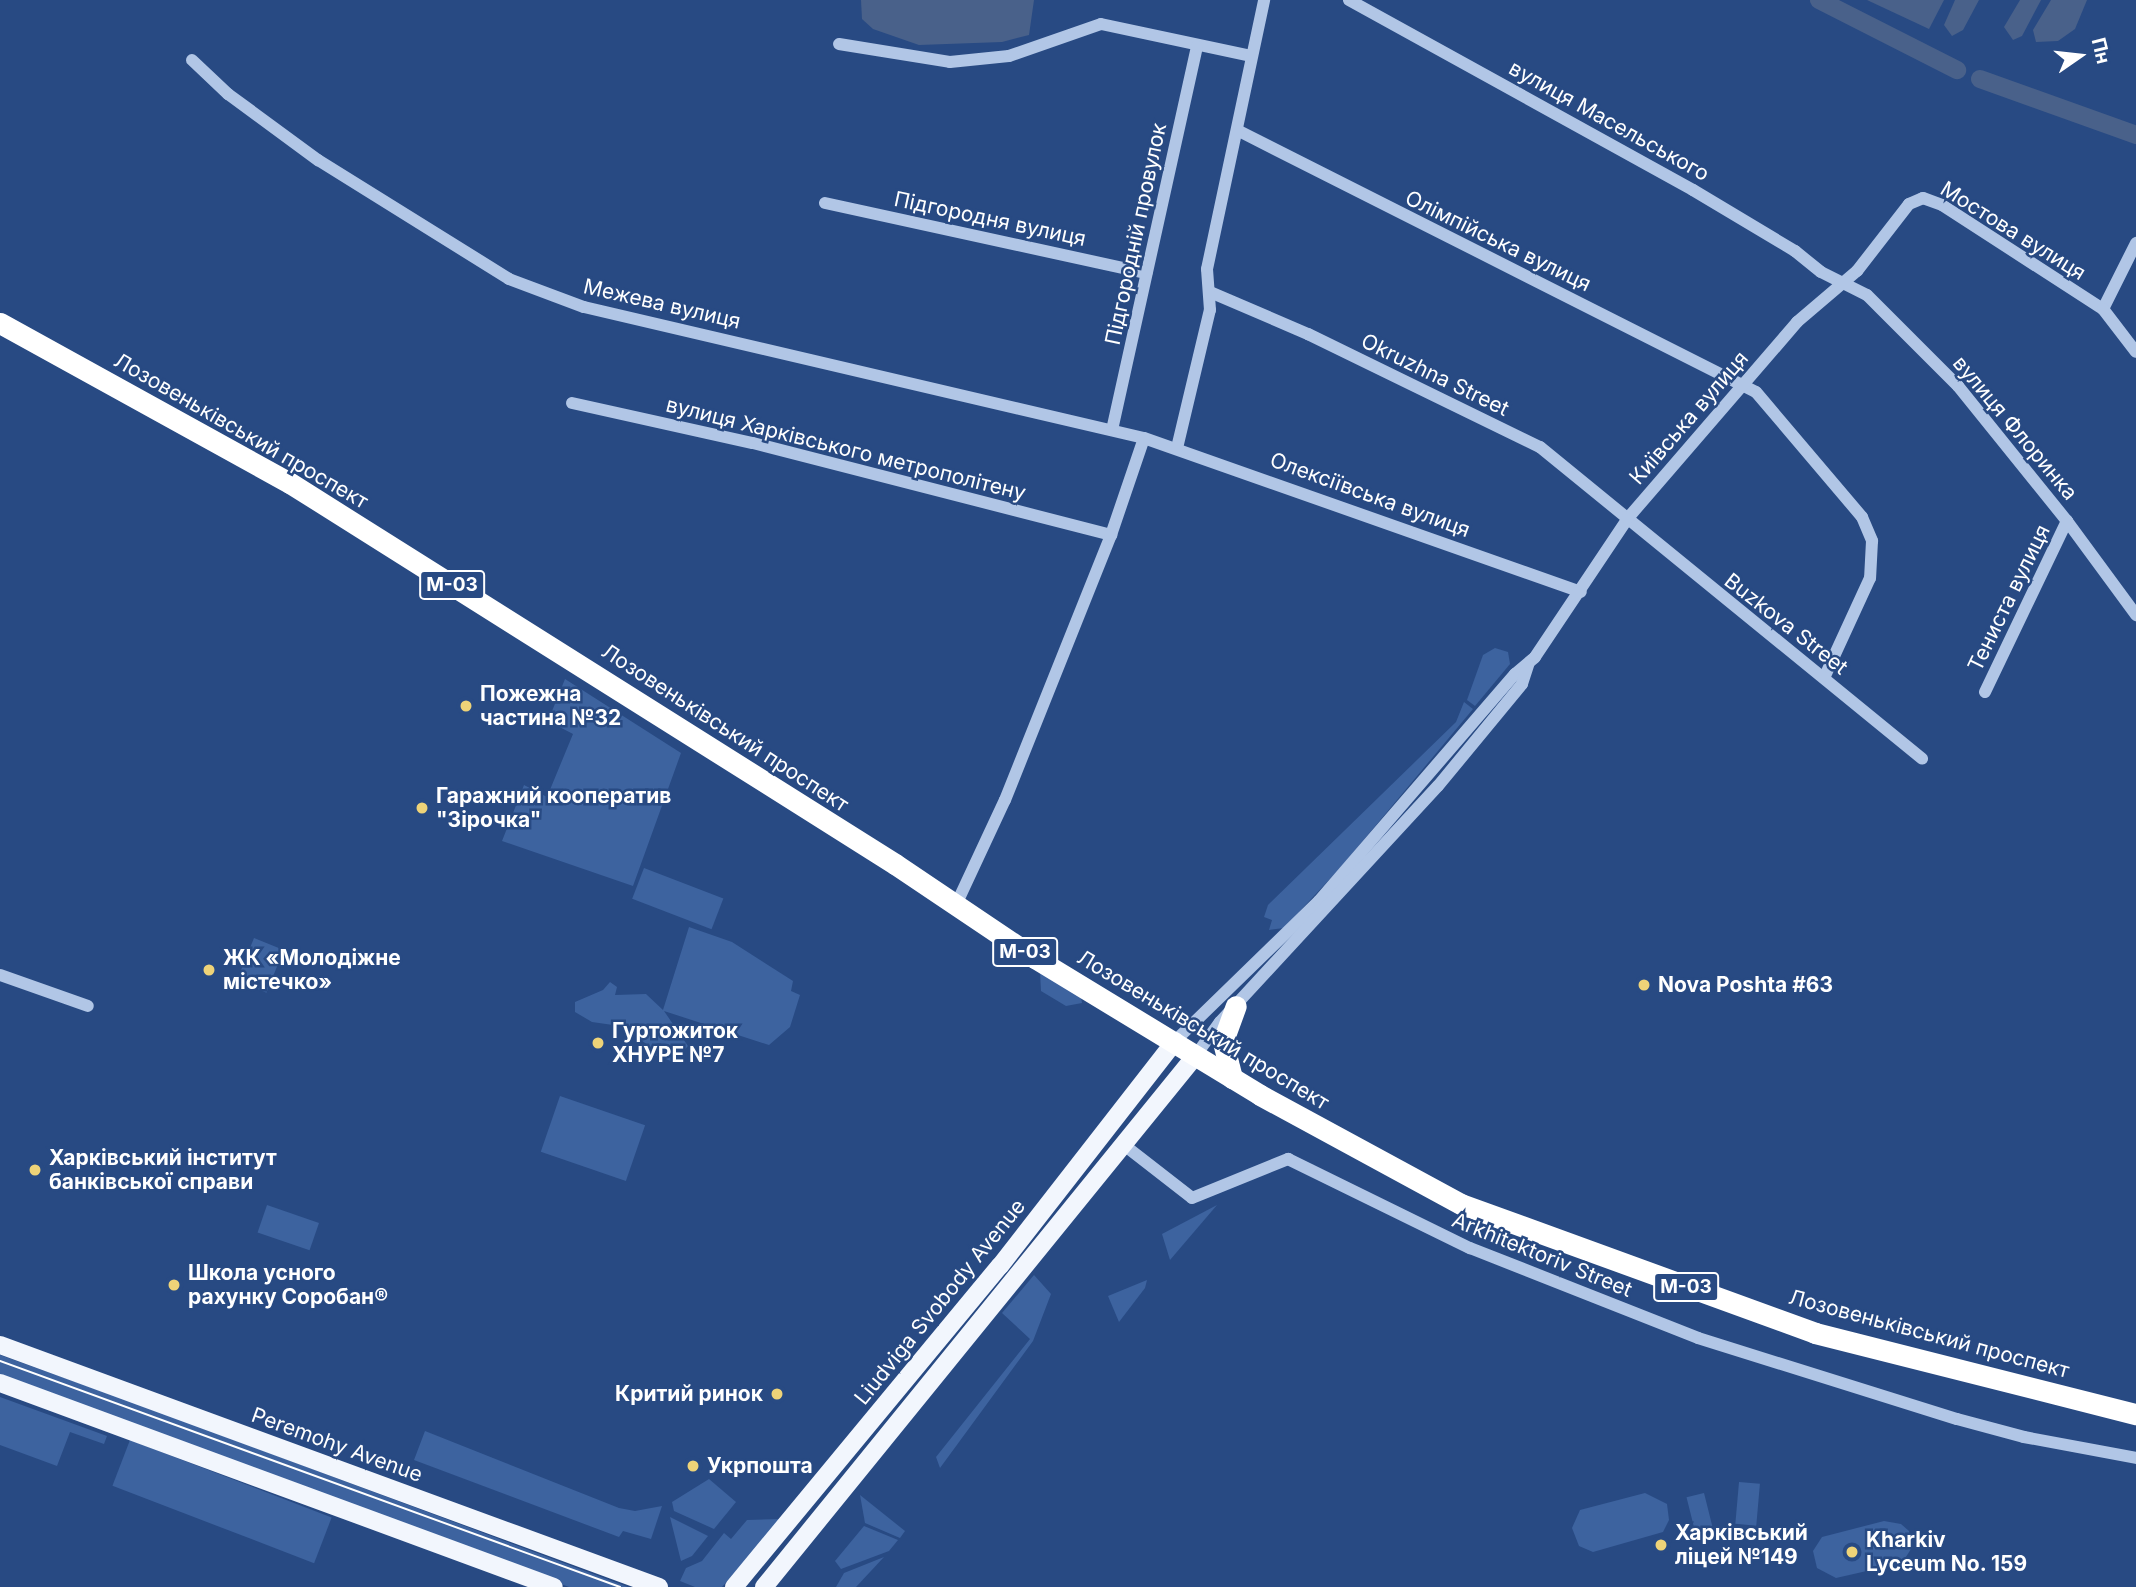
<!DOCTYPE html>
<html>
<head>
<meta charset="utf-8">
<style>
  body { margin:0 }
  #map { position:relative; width:2136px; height:1587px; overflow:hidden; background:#284a83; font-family:Inter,sans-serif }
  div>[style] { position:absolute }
  .green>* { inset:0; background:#3d639f; transform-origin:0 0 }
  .water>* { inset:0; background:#49618a }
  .river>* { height:18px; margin:-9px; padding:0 9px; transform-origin:9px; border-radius:9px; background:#49618a }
  .minor>* { height:12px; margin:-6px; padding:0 6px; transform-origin:6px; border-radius:6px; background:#b1c6e6 }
  .major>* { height:18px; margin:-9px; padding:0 9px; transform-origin:9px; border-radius:9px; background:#f2f6fd }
  .highway>* { height:21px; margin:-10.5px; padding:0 10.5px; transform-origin:10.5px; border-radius:10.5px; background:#fff }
  .tram>* { height:2px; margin:-1px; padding:0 1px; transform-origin:1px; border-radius:1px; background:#fff }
  .dots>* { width:19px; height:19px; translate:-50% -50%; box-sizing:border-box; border:4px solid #284a83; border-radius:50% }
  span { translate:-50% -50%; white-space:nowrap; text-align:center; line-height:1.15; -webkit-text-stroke:5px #284a83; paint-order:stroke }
  .shield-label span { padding:2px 5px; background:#284a83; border:2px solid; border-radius:5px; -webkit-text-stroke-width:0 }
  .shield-label { font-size:19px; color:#fff; font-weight:700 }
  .street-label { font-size:21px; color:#fff }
  .poi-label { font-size:21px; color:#fff; font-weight:700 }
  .left { translate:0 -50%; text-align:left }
  .right { translate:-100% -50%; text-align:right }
  .north { position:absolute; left:2045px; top:21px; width:70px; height:70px; -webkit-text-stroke:5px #284a83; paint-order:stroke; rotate:76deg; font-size:19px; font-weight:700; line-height:28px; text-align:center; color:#fff }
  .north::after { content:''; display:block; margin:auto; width:24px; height:32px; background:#fff; clip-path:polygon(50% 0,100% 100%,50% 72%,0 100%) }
</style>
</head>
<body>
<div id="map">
  <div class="green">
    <i style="clip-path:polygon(1495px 648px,1508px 652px,1510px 664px,1475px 706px,1467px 700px,1483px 655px)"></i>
    <i style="clip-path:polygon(565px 679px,681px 753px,633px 886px,502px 841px,524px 785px,547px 797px,573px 734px,548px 721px)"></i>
    <i style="clip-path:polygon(1464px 702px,1473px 709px,1341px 867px,1284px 928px,1269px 930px,1272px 920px,1264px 917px,1268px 905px,1456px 722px)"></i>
    <i style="left:644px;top:868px;width:85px;height:33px;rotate:21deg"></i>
    <i style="clip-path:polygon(689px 927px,732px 942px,793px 981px,791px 991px,800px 995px,790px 1027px,769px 1045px,664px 1011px,688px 1046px,674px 1062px,654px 1055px,648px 1045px,620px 1026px,592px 1022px,575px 1012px,575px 1002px,603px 990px,610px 982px,617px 987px,615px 995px,646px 994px,663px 1010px)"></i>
    <i style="left:254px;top:938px;width:32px;height:46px;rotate:22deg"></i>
    <i style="clip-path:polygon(1040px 972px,1081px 997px,1082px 1003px,1066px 1006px,1041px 991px)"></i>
    <i style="left:560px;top:1096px;width:90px;height:59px;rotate:19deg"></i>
    <i style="left:267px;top:1205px;width:55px;height:29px;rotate:19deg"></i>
    <i style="clip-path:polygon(1217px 1205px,1170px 1260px,1162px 1234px)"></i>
    <i style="clip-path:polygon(1034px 1275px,1051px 1294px,1033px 1341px,940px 1468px,936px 1457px,1030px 1339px,1002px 1313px)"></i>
    <i style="clip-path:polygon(1147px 1280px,1145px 1288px,1119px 1322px,1108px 1296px)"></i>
    <i style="clip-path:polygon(0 1355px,157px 1411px,628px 1587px,569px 1587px,388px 1520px,0 1377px)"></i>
    <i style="clip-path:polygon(0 1397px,107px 1436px,104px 1444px,70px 1432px,57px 1466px,0 1445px)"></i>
    <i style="clip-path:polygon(425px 1431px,619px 1508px,635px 1511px,662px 1506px,651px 1539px,623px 1531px,619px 1537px,414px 1460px)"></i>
    <i style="left:130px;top:1440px;width:216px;height:49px;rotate:21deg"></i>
    <i style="clip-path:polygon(709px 1479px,736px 1502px,714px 1529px,674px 1511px,672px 1502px)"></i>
    <i style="left:1739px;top:1482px;width:21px;height:42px;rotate:5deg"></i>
    <i style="clip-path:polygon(1645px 1493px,1667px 1504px,1669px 1520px,1663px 1532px,1593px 1552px,1579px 1546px,1572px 1528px,1580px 1510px)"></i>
    <i style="left:1704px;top:1493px;width:34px;height:18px;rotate:76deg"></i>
    <i style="clip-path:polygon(860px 1495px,905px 1531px,900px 1538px,865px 1523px)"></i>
    <i style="clip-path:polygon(670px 1517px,708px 1536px,692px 1556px,681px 1561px)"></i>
    <i style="clip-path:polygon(781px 1519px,722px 1587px,695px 1587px,680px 1581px,686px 1568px,702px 1561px,724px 1533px,731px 1539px,747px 1520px)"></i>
    <i style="clip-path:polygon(1884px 1521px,1901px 1524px,1909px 1531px,1911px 1549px,1902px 1563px,1836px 1578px,1817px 1568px,1813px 1551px,1822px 1537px)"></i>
    <i style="clip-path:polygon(864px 1526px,898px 1540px,889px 1551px,841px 1569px,835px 1561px)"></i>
    <i style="clip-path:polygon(884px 1557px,856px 1587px,836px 1587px,844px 1573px)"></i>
  </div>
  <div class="water">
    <i style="clip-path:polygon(861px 0,1034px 0,1029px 35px,1002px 42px,919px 45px,873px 29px,862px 19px)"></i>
    <i style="clip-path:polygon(1867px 0,1944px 0,1929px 29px)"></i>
    <i style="clip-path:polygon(1955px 0,1979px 0,1963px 30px,1952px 36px,1944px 25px)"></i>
    <i style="clip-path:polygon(2020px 0,2041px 0,2022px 36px,2013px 40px,2004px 27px)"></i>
    <i style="clip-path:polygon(2051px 0,2087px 0,2075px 29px,2058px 41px,2036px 42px,2033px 30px)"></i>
  </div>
  <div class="river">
    <i style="left:1819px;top:0;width:155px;rotate:26.9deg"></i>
    <i style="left:1980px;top:79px;width:166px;rotate:19.7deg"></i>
  </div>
  <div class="minor">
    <i style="left:1349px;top:0;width:393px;rotate:28.9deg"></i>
    <i style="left:1693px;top:190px;width:119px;rotate:30.9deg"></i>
    <i style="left:1795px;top:251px;width:33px;rotate:39deg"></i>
    <i style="left:1821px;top:272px;width:51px;rotate:26.6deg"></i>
    <i style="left:1867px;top:295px;width:129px;rotate:45deg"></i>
    <i style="left:1958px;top:386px;width:174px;rotate:51.1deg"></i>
    <i style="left:2067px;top:521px;width:117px;rotate:53.7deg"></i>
    <i style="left:839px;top:44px;width:112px;rotate:9.2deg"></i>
    <i style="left:950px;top:62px;width:59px;rotate:-5.8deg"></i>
    <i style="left:1009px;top:56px;width:97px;rotate:-19.2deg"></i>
    <i style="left:1101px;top:24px;width:153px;rotate:12deg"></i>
    <i style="left:192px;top:60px;width:50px;rotate:43.4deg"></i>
    <i style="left:228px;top:94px;width:112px;rotate:36.3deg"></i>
    <i style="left:318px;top:160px;width:225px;rotate:31.9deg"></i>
    <i style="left:509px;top:279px;width:80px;rotate:20.5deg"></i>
    <i style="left:584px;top:307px;width:575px;rotate:13.17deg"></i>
    <i style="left:1144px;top:438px;width:463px;rotate:19.4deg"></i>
    <i style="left:1237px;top:130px;width:581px;rotate:26.79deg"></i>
    <i style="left:1756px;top:392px;width:164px;rotate:49.7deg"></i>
    <i style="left:1862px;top:517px;width:26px;rotate:67deg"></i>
    <i style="left:1872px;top:541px;width:37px;rotate:93deg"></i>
    <i style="left:1870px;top:578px;width:110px;rotate:114.7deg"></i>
    <i style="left:825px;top:203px;width:329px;rotate:12.3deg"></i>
    <i style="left:1210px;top:292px;width:107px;rotate:23.2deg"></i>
    <i style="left:1308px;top:334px;width:258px;rotate:26deg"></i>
    <i style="left:1540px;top:447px;width:493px;rotate:39.2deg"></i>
    <i style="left:2103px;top:309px;width:74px;rotate:-63.4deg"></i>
    <i style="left:572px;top:403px;width:185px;rotate:12.5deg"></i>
    <i style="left:753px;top:443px;width:370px;rotate:14.4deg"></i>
    <i style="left:1112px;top:430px;width:393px;rotate:-77.5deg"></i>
    <i style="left:1177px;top:448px;width:142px;rotate:-76.6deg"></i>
    <i style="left:1210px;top:310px;width:41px;rotate:-94.2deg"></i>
    <i style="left:1207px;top:269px;width:275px;rotate:-78deg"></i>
    <i style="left:1985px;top:692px;width:190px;rotate:-64.4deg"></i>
    <i style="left:955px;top:907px;width:118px;rotate:-65deg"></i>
    <i style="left:1005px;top:800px;width:285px;rotate:-68.2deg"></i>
    <i style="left:1111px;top:535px;width:102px;rotate:-71.2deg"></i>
    <i style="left:0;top:975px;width:93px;rotate:19.4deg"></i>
    <i style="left:1175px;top:1041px;width:201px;rotate:-44.2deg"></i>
    <i style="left:1319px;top:901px;width:300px;rotate:-49.2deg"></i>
    <i style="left:1515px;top:674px;width:26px;rotate:-40deg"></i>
    <i style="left:1535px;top:657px;width:167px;rotate:-56.2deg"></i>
    <i style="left:1628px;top:518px;width:259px;rotate:-49.2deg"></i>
    <i style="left:1797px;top:322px;width:79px;rotate:-40.4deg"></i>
    <i style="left:1857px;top:271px;width:85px;rotate:-52.2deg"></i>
    <i style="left:1909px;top:204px;width:15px;rotate:-23deg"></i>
    <i style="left:1923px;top:198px;width:20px;rotate:20deg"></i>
    <i style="left:1942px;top:205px;width:192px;rotate:32.9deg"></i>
    <i style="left:2103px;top:309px;width:54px;rotate:52.5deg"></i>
    <i style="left:1196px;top:1055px;width:41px;rotate:-54deg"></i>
    <i style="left:1220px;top:1022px;width:321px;rotate:-47.3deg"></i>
    <i style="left:1438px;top:786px;width:132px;rotate:-50.5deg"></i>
    <i style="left:1522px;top:684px;width:20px;rotate:-72deg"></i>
    <i style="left:1124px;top:1145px;width:86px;rotate:37.9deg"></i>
    <i style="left:1192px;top:1198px;width:104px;rotate:-22.1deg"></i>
    <i style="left:1288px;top:1159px;width:203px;rotate:26.1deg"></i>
    <i style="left:1470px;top:1248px;width:245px;rotate:21.5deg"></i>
    <i style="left:1698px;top:1338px;width:271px;rotate:17.4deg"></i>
    <i style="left:1957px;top:1419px;width:69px;rotate:15deg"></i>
    <i style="left:2024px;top:1437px;width:114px;rotate:10.6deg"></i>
  </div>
  <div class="major">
    <i style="left:0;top:1345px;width:702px;rotate:20.16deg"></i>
    <i style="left:0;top:1383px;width:590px;rotate:20.22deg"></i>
    <i style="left:734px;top:1587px;width:417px;rotate:-50.4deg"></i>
    <i style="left:1000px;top:1266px;width:285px;rotate:-52.1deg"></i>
    <i style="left:764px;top:1587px;width:685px;rotate:-50.92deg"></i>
  </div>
  <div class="highway">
    <i style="left:0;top:323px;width:331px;rotate:28.9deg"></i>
    <i style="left:290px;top:483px;width:715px;rotate:32.2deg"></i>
    <i style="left:895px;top:864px;width:169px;rotate:33.9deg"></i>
    <i style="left:1035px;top:958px;width:263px;rotate:31.3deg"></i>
    <i style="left:1260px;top:1095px;width:229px;rotate:28.5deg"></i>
    <i style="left:1461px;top:1204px;width:377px;rotate:20deg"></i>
    <i style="left:1815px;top:1333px;width:331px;rotate:14.2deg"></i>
    <i style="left:1232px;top:1078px;width:38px;rotate:-104deg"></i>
    <i style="left:1223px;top:1041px;width:37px;rotate:-70deg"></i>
  </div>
  <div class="tram">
    <i style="left:0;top:1361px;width:660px;rotate:20.03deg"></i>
  </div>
  <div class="dots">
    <i style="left:466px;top:706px;background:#eed378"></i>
    <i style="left:422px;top:808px;background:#eed378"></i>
    <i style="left:209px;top:970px;background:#eed378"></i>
    <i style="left:1644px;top:985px;background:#eed378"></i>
    <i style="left:598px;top:1043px;background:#eed378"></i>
    <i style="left:35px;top:1170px;background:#eed378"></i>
    <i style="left:174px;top:1285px;background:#eed378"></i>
    <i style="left:777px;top:1394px;background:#eed378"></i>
    <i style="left:693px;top:1466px;background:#eed378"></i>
    <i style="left:1661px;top:1545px;background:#eed378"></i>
    <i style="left:1852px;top:1552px;background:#eed378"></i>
  </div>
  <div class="shield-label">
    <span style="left:452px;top:585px">М-03</span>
    <span style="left:1025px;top:952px">М-03</span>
    <span style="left:1686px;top:1287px">М-03</span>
  </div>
  <div class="street-label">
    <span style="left:1609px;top:121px;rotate:29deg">вулиця Масельського</span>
    <span style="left:990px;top:219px;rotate:12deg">Підгородня вулиця</span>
    <span style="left:2013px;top:231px;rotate:32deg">Мостова вулиця</span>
    <span style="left:1136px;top:234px;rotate:-78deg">Підгородній провулок</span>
    <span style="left:1498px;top:241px;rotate:26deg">Олімпійська вулиця</span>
    <span style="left:662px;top:304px;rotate:13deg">Межева вулиця</span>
    <span style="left:1435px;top:375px;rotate:26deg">Okruzhna Street</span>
    <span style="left:1689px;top:418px;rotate:-49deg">Київська вулиця</span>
    <span style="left:2015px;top:428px;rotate:50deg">вулиця Флоринка</span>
    <span style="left:241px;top:431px;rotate:30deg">Лозовеньківський проспект</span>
    <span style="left:846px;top:449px;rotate:14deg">вулиця Харківського метрополітену</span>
    <span style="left:1370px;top:495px;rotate:20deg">Олексіївська вулиця</span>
    <span style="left:2009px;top:598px;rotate:-64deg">Тениста вулиця</span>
    <span style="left:1786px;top:624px;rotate:38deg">Buzkova Street</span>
    <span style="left:725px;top:728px;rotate:33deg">Лозовеньківський проспект</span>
    <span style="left:1203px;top:1030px;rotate:31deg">Лозовеньківський проспект</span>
    <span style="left:1542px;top:1255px;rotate:22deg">Arkhitektoriv Street</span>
    <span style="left:940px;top:1302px;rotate:-51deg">Liudviga Svobody Avenue</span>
    <span style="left:1929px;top:1334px;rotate:15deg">Лозовеньківський проспект</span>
    <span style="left:337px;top:1445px;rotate:20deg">Peremohy Avenue</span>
  </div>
  <div class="poi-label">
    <span class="left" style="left:480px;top:706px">Пожежна<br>частина №32</span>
    <span class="left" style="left:436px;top:808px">Гаражний кооператив<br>"Зірочка"</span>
    <span class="left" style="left:223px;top:970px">ЖК «Молодіжне<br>містечко»</span>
    <span class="left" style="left:1658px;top:985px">Nova Poshta #63</span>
    <span class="left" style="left:612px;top:1043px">Гуртожиток<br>ХНУРЕ №7</span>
    <span class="left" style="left:49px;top:1170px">Харківський інститут<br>банківської справи</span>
    <span class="left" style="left:188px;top:1285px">Школа усного<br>рахунку Соробан®</span>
    <span class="right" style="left:763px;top:1394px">Критий ринок</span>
    <span class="left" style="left:707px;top:1466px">Укрпошта</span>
    <span class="left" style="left:1675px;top:1545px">Харківський<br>ліцей №149</span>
    <span class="left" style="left:1866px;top:1552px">Kharkiv<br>Lyceum No. 159</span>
  </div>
  <div class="north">Пн</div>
</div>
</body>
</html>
